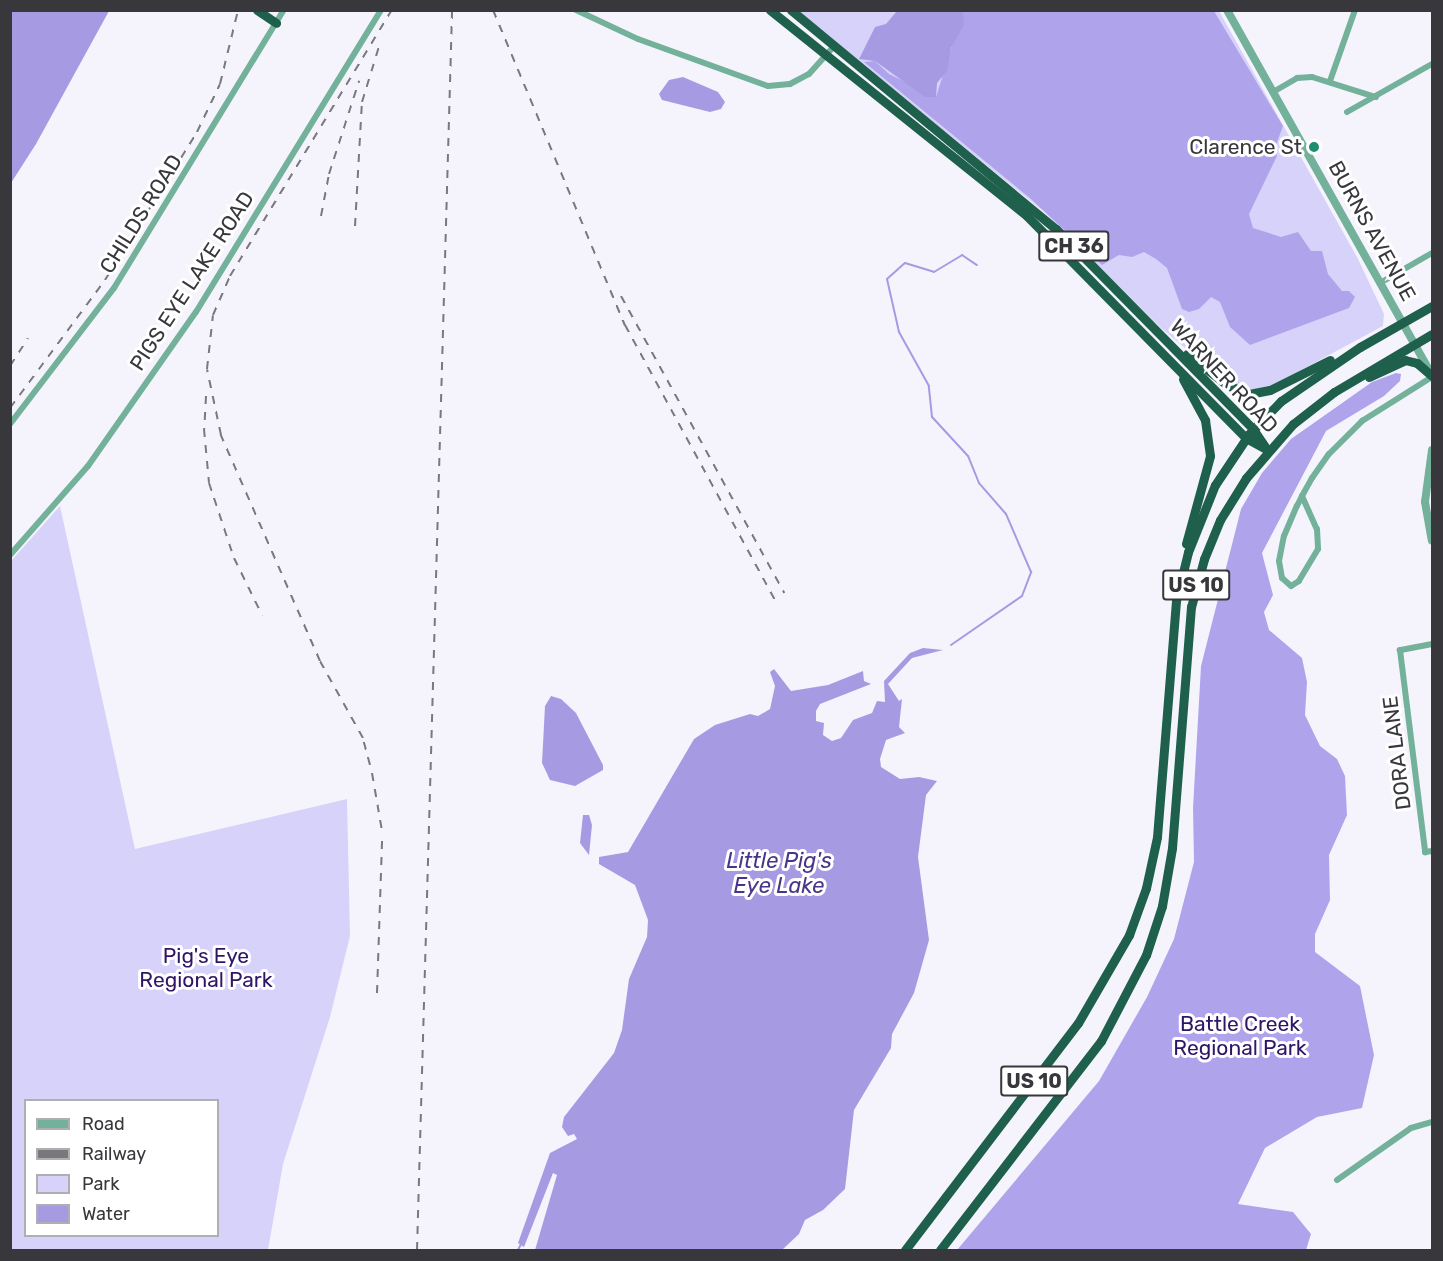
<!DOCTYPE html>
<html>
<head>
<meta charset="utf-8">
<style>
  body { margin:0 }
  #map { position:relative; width:1443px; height:1261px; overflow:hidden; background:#f5f4fd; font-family:Rubik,sans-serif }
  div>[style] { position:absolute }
  .green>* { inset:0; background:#d7d2fa }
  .forest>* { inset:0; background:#afa4eb }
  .water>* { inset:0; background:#a69be2 }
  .stream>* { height:2px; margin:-1px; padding:0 1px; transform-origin:1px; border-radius:1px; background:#a69be2 }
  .minor>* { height:6px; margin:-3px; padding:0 3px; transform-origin:3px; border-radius:3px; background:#73b19b }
  .tertiary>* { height:8px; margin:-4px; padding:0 4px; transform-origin:4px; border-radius:4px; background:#73b19b }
  .trunk>* { height:9px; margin:-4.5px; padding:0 4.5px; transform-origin:4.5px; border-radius:4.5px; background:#1f604c }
  .rail>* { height:2px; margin-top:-1px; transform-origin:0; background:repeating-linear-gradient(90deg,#78787e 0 8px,transparent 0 16px) }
  .dots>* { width:16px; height:16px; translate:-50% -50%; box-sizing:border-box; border:3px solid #fff; border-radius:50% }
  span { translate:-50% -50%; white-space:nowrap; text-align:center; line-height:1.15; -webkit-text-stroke:6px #fff; paint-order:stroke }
  .shield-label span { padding:2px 4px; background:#fff; border:2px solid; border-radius:4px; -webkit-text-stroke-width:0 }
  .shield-label { font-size:20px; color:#37373c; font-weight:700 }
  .poi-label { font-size:21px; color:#37373c }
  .right { translate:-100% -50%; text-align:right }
  .street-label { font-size:21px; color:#37373c }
  .park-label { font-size:21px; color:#2f1566 }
  .water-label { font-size:22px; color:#493587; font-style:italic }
  .frame { position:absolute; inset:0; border:12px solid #37373c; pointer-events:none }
  .legend { position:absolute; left:24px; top:1099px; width:195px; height:138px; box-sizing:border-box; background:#fff; border:2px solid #afafb1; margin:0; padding:8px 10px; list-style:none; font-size:18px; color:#37373c }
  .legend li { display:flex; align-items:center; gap:12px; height:30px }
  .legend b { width:30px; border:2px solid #afafb1 }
</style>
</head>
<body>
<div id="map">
  <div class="green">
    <i style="clip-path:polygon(796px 11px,1219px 11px,1357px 257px,1384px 314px,1383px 326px,1266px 389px,1235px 390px,1161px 328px,1044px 212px)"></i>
    <i style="clip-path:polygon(evenodd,60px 506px,135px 849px,347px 799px,350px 936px,330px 1017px,283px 1164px,268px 1250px,11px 1250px,11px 561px,60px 506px,26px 1100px,218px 1100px,218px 1236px,26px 1236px,26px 1100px)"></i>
  </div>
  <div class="forest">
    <i style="clip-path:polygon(963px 11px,1214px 11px,1283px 126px,1276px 145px,1277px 156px,1249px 214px,1253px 228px,1281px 237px,1298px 232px,1311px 251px,1322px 251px,1328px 274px,1342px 291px,1349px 291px,1355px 297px,1349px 308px,1250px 345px,1230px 327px,1220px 302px,1211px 297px,1199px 309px,1189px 312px,1182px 309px,1167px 268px,1156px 259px,1144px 252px,1132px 257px,1119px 255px,1102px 265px,1031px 199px,864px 62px,875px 61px,889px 74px,936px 97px)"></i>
    <i style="clip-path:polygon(1396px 373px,1401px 374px,1400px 381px,1384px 396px,1326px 431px,1262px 553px,1273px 595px,1264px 612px,1269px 630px,1302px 658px,1307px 682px,1305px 715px,1320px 746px,1337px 759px,1345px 776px,1347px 815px,1329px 855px,1330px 900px,1315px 934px,1315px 952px,1360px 986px,1374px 1055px,1362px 1108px,1317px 1117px,1265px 1148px,1238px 1204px,1293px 1212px,1311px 1234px,1306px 1250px,957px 1250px,1099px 1081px,1147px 997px,1174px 939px,1194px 862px,1193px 808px,1201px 666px,1241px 509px,1262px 473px,1291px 439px,1372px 382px)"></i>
  </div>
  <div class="water">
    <i style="clip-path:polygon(11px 10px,109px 11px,36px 144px,11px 183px)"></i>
    <i style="clip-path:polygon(897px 11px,963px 11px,964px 25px,951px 48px,947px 71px,937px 83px,936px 97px,925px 97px,875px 61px,859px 59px,875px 27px,886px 24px)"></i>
    <i style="clip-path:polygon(683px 77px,718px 92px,725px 102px,721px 109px,710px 112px,662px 100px,659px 94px,669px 80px)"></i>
    <i style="clip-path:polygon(923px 648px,943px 650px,912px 658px,888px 684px,899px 701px,902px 699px,899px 727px,905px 733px,886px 740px,880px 759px,881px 767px,900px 779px,919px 777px,937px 781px,926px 795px,918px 857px,929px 940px,914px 993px,892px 1034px,891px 1048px,854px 1110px,845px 1189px,823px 1210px,805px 1220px,799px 1234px,782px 1250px,535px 1250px,557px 1175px,553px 1173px,524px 1247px,518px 1243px,550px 1153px,577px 1139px,574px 1134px,568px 1136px,562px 1127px,564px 1117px,614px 1053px,622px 1030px,629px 979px,647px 937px,648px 920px,635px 885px,599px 864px,599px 857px,628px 852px,694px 739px,715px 725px,750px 714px,758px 716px,770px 709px,775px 686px,770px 672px,774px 669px,791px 691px,828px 685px,863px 671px,864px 681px,871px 684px,820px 704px,816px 711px,816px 721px,824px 723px,823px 735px,832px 741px,841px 738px,853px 720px,872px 713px,877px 701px,885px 702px,884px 681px,910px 653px)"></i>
    <i style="clip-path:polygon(551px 696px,561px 699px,576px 713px,603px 765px,603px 770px,575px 786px,550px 780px,542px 763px,545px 706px)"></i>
    <i style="clip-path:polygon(583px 815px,589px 815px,592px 825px,589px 855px,580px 843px)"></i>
  </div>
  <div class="stream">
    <i style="left:951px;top:645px;width:86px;rotate:-34.6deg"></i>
    <i style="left:1022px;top:596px;width:26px;rotate:-69deg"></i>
    <i style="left:1031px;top:572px;width:63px;rotate:-113.3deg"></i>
    <i style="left:1006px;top:514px;width:41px;rotate:-131.1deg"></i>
    <i style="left:979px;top:483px;width:29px;rotate:-112deg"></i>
    <i style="left:968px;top:456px;width:53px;rotate:-132.7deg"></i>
    <i style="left:932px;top:417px;width:31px;rotate:-96deg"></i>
    <i style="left:929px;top:386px;width:62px;rotate:-119.1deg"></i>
    <i style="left:899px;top:332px;width:54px;rotate:-102.8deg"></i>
    <i style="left:887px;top:279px;width:24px;rotate:-42deg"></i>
    <i style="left:905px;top:263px;width:30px;rotate:17deg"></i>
    <i style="left:934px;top:272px;width:33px;rotate:-31deg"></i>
    <i style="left:962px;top:255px;width:18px;rotate:34deg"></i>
    <i style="left:518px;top:1250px;width:9px;rotate:-63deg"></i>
  </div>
  <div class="minor">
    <i style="left:576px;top:10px;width:68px;rotate:25.1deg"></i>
    <i style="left:638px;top:39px;width:138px;rotate:19.9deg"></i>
    <i style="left:768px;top:86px;width:22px;rotate:-5deg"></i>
    <i style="left:790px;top:84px;width:21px;rotate:-28deg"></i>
    <i style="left:809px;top:74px;width:38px;rotate:-48deg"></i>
    <i style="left:1330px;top:81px;width:75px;rotate:-70.6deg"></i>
    <i style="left:1273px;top:92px;width:28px;rotate:-30deg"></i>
    <i style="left:1297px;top:78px;width:15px;rotate:-4deg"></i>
    <i style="left:1312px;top:77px;width:67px;rotate:17.4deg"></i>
    <i style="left:1347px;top:112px;width:98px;rotate:-29.5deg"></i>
    <i style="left:1380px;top:283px;width:60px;rotate:-30deg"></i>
    <i style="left:10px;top:424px;width:171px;rotate:-52.6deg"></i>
    <i style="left:114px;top:288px;width:326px;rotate:-58.6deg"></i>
    <i style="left:1302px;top:496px;width:36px;rotate:66deg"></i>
    <i style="left:1317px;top:529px;width:20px;rotate:87deg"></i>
    <i style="left:1318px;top:549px;width:37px;rotate:121deg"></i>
    <i style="left:1299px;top:581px;width:9px;rotate:148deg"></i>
    <i style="left:1291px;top:586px;width:12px;rotate:-138deg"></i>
    <i style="left:1282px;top:578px;width:17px;rotate:-100deg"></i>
    <i style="left:1279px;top:561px;width:25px;rotate:-79deg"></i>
    <i style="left:1284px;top:536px;width:33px;rotate:-67deg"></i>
    <i style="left:1297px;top:506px;width:11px;rotate:-63deg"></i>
    <i style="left:1302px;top:496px;width:21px;rotate:-61deg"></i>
    <i style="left:1312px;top:478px;width:29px;rotate:-55deg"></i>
    <i style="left:1329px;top:454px;width:47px;rotate:-45deg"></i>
    <i style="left:1362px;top:421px;width:83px;rotate:-32.2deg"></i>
    <i style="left:10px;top:555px;width:118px;rotate:-48.8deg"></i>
    <i style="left:88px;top:466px;width:188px;rotate:-55deg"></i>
    <i style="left:196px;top:312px;width:354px;rotate:-58.5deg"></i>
    <i style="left:1432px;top:644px;width:33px;rotate:169deg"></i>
    <i style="left:1400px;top:650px;width:204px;rotate:82.9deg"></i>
    <i style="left:1425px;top:852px;width:7px;rotate:-8deg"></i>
    <i style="left:1337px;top:1180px;width:90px;rotate:-35.1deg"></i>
    <i style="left:1411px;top:1128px;width:22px;rotate:-16deg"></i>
  </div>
  <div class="tertiary">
    <i style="left:1227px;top:10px;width:416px;rotate:60.7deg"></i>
    <i style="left:1432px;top:450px;width:52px;rotate:97.7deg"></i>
    <i style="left:1425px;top:502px;width:39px;rotate:80deg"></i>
  </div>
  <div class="trunk">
    <i style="left:257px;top:10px;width:23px;rotate:34deg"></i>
    <i style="left:770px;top:10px;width:328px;rotate:38.7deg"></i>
    <i style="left:1026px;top:215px;width:313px;rotate:45.4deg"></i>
    <i style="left:1246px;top:438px;width:25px;rotate:29deg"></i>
    <i style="left:791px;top:10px;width:344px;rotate:39.6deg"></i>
    <i style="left:1056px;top:229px;width:281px;rotate:45.4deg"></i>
    <i style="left:1253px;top:429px;width:23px;rotate:56deg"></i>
    <i style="left:1187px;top:354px;width:51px;rotate:37.8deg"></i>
    <i style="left:1227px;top:385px;width:24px;rotate:22deg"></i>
    <i style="left:1249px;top:394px;width:21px;rotate:-11deg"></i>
    <i style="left:1270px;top:390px;width:67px;rotate:-26.6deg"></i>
    <i style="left:1369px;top:377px;width:40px;rotate:-25deg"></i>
    <i style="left:1405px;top:360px;width:12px;rotate:14deg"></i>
    <i style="left:1417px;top:363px;width:20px;rotate:41deg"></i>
    <i style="left:1183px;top:379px;width:47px;rotate:61.8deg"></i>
    <i style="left:1205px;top:420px;width:36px;rotate:82deg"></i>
    <i style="left:1210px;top:456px;width:91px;rotate:105.3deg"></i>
    <i style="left:905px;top:1250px;width:285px;rotate:-52.7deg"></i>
    <i style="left:1078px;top:1023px;width:102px;rotate:-59.9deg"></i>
    <i style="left:1129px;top:935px;width:50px;rotate:-70.1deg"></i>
    <i style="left:1146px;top:888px;width:52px;rotate:-77.8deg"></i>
    <i style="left:1157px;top:837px;width:237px;rotate:-85.4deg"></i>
    <i style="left:1176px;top:601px;width:50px;rotate:-76.2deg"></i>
    <i style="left:1188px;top:552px;width:72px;rotate:-68.1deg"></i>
    <i style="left:1215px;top:485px;width:61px;rotate:-56.3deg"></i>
    <i style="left:1249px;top:434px;width:46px;rotate:-45.9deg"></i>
    <i style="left:1281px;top:401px;width:96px;rotate:-34.4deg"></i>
    <i style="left:1360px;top:347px;width:83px;rotate:-29.7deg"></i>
    <i style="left:940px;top:1250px;width:264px;rotate:-52.4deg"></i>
    <i style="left:1101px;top:1041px;width:97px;rotate:-62.4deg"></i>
    <i style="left:1146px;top:955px;width:52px;rotate:-71.9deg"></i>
    <i style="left:1162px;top:906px;width:59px;rotate:-80.2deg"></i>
    <i style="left:1172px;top:848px;width:242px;rotate:-85.5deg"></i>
    <i style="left:1191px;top:607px;width:50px;rotate:-74.8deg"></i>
    <i style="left:1204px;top:559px;width:42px;rotate:-67.7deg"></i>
    <i style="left:1220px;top:520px;width:49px;rotate:-58.2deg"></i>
    <i style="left:1246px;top:478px;width:72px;rotate:-49deg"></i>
    <i style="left:1293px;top:424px;width:52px;rotate:-38deg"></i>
    <i style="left:1334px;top:392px;width:114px;rotate:-30.6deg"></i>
  </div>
  <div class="rail">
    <i style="left:493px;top:10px;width:342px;rotate:67.3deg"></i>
    <i style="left:625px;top:325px;width:313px;rotate:61.4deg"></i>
    <i style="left:321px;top:216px;width:43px;rotate:-79.2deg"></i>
    <i style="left:329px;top:174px;width:98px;rotate:-72.1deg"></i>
    <i style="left:355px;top:226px;width:124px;rotate:-86.8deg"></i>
    <i style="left:362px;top:102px;width:62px;rotate:-73deg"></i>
    <i style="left:621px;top:296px;width:339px;rotate:61.2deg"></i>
    <i style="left:10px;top:366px;width:33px;rotate:-57deg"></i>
    <i style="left:206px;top:396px;width:33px;rotate:93deg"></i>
    <i style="left:204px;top:429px;width:54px;rotate:84.7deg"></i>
    <i style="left:209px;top:483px;width:79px;rotate:71.6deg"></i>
    <i style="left:234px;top:558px;width:64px;rotate:63.8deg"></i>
    <i style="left:10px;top:408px;width:159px;rotate:-53.4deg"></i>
    <i style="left:105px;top:280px;width:174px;rotate:-58.1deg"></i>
    <i style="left:197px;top:132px;width:53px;rotate:-64.4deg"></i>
    <i style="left:220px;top:84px;width:76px;rotate:-76.3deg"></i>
    <i style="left:370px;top:765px;width:28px;rotate:-105deg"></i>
    <i style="left:363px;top:738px;width:88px;rotate:-119.2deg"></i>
    <i style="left:320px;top:661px;width:247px;rotate:-113.7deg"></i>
    <i style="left:221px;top:435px;width:67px;rotate:-102deg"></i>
    <i style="left:207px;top:369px;width:54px;rotate:-83.7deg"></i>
    <i style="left:213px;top:315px;width:43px;rotate:-66.4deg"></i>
    <i style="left:230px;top:276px;width:311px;rotate:-58.7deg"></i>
    <i style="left:372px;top:773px;width:59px;rotate:80.2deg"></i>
    <i style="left:377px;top:993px;width:153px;rotate:-88.1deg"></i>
    <i style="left:417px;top:1250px;width:1240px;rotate:-88.38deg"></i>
  </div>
  <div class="dots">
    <i style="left:1314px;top:147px;background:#1c8d6e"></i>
  </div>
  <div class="shield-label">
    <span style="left:1074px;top:246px">CH 36</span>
    <span style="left:1196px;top:585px">US 10</span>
    <span style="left:1034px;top:1081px">US 10</span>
  </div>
  <div class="poi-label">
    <span class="right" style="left:1302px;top:147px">Clarence St</span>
  </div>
  <div class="street-label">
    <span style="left:141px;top:214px;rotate:-58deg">CHILDS ROAD</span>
    <span style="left:1372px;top:231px;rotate:61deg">BURNS AVENUE</span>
    <span style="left:192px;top:281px;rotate:-57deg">PIGS EYE LAKE ROAD</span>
    <span style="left:1224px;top:376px;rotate:47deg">WARNER ROAD</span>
    <span style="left:1397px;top:753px;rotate:-97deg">DORA LANE</span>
  </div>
  <div class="park-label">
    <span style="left:206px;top:968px">Pig's Eye<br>Regional Park</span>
    <span style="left:1240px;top:1036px">Battle Creek<br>Regional Park</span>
  </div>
  <div class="water-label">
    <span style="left:779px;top:873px">Little Pig's<br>Eye Lake</span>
  </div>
  <div class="frame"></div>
  <ul class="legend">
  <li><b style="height:8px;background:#73b19b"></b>Road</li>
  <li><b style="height:8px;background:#78787e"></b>Railway</li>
  <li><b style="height:16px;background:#d7d2fa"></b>Park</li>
  <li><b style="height:16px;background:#a69be2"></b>Water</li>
  </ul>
</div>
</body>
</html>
